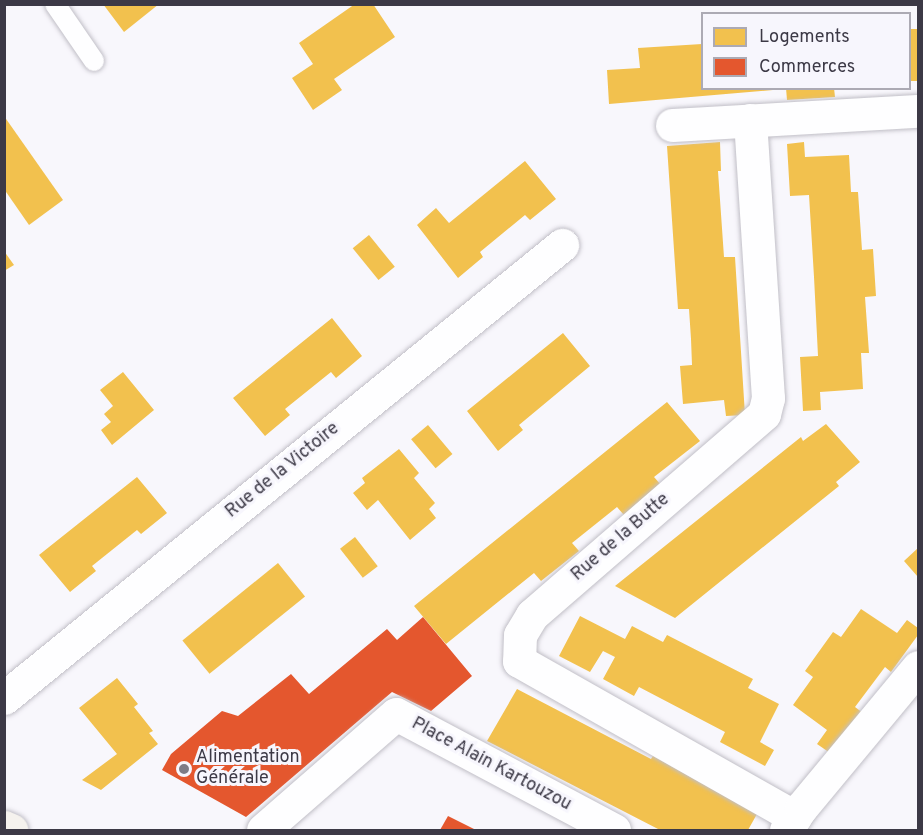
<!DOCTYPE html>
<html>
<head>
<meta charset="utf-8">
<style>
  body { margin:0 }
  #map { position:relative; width:923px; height:835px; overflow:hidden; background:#f8f7fc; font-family:Overpass,sans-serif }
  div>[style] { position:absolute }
  .homes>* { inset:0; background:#f2c14e; transform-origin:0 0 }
  .shops>* { inset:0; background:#e4572e }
  .roads { filter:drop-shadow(0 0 2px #c1bfc7) drop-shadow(0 0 2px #c1bfc7) }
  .service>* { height:20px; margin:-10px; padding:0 10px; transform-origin:10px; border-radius:10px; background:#fefeff }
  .minor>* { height:33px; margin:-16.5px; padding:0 16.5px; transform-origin:16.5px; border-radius:16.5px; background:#fefeff }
  .primary>* { height:33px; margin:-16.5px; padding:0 16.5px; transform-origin:16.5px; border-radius:16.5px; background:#f5f2ee }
  .dots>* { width:16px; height:16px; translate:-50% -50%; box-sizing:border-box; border:3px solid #f7f6fd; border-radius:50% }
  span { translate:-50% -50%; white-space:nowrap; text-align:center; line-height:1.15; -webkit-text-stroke:6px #f7f6fd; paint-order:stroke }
  .street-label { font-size:18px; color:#3c3946 }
  .poi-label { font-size:18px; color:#3c3946 }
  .left { translate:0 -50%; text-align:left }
  .frame { position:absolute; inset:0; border:6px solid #3c3946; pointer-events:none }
  .legend { position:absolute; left:701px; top:12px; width:210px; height:78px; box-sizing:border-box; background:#f7f6fd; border:2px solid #acaab4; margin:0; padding:8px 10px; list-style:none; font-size:18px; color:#3c3946 }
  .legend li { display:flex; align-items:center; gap:12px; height:30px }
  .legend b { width:30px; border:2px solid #acaab4 }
</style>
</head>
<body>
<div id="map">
  <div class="homes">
    <i style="clip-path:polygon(103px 4px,159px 4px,124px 32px)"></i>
    <i style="clip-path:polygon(355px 4px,373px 4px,395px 37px,334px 79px,342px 90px,313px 110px,292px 78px,313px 64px,299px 43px)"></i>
    <i style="left:910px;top:29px;width:8px;height:52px"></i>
    <i style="clip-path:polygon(702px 44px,702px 88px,773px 90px,609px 104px,607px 70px,640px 68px,638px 48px)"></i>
    <i style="clip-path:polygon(786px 88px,834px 88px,835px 97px,787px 100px)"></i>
    <i style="clip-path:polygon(4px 116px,63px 200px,29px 225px,4px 189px)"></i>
    <i style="clip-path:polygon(720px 142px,721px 171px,718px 171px,724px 257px,735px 257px,745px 415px,726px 416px,724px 400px,683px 404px,680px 366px,692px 365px,691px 339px,689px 309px,678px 309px,667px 146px)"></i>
    <i style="clip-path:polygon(804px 142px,805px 157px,849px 155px,851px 192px,858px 192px,862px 250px,873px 249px,876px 296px,865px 297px,869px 353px,861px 353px,863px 389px,820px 392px,821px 410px,803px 411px,800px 357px,818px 356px,814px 277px,809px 195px,790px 196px,787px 144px)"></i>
    <i style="clip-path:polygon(525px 161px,556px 199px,530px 220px,525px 215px,480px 252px,483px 257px,458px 278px,417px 225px,436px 208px,449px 223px)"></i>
    <i style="left:369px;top:235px;width:41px;height:21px;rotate:51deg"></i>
    <i style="clip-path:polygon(4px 251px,14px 265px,4px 271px)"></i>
    <i style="clip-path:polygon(332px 318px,362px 356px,336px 378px,331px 372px,285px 409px,290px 415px,265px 436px,233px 398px)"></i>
    <i style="clip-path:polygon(563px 333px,590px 366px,519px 425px,523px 430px,498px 451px,467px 411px)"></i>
    <i style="clip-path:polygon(123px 372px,154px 410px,112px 445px,101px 430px,111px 422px,104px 414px,113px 406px,100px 390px)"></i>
    <i style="clip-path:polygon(667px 402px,700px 441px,654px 477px,661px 485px,624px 515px,617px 507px,572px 543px,579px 551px,541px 581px,534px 573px,446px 644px,414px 606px)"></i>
    <i style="clip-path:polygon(826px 424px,860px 462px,836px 482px,839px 486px,675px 618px,615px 586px,801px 437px,803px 441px)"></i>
    <i style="left:428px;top:425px;width:38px;height:22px;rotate:50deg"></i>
    <i style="clip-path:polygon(399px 449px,419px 473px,414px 478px,435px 503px,429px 509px,436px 518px,410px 540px,378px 500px,367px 510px,353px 493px,365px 483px,362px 478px)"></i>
    <i style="clip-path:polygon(137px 477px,167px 513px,141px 534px,137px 530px,92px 566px,96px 571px,70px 592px,39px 555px)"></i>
    <i style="left:355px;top:537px;width:37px;height:19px;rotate:52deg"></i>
    <i style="clip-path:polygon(918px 548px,918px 577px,904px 561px)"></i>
    <i style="left:278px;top:563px;width:43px;height:123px;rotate:51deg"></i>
    <i style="clip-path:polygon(861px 609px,897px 633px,907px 620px,918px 628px,918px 635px,891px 672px,885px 667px,855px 707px,863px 713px,833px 755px,817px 744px,827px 730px,793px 705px,813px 677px,805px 671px,833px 632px,841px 637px)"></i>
    <i style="clip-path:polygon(580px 616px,625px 639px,632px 626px,663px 642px,667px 635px,753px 679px,748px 688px,779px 704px,760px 742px,774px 750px,765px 766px,720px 742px,725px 732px,639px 687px,634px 696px,603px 679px,615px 657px,603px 651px,590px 672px,559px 656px)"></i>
    <i style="clip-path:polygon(117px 678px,138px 704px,134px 707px,153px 731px,149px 733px,158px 744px,101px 790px,82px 780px,117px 754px,79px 708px)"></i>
    <i style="clip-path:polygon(517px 689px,651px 759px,653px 756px,757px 814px,748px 830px,660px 830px,487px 741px)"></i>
  </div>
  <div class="shops">
    <i style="clip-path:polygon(423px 617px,472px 676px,431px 711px,392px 692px,246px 817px,162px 770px,171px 754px,222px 711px,238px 716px,291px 674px,309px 694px,387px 629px,397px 640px)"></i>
    <i style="clip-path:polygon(448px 816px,476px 830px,440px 830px)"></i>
  </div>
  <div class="roads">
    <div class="service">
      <i style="left:55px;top:4px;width:69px;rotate:55.6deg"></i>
    </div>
    <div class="minor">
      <i style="left:750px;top:120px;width:279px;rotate:86.3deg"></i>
      <i style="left:768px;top:398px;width:16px;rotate:104deg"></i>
      <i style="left:764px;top:414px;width:307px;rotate:139.1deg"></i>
      <i style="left:532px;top:615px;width:23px;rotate:121deg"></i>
      <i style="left:520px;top:635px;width:26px;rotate:92deg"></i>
      <i style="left:519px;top:661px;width:317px;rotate:29.5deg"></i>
      <i style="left:672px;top:125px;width:246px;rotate:-3.3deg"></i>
      <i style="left:4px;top:698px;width:719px;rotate:-39.07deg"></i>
      <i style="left:263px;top:830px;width:176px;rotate:-41.1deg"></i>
      <i style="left:396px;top:714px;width:247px;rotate:28deg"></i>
      <i style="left:786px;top:830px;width:27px;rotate:-56deg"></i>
      <i style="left:801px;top:808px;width:183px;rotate:-50.3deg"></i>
    </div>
    <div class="primary">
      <i style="left:4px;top:827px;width:8px;rotate:23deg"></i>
    </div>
  </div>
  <div class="dots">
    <i style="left:184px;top:769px;background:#7e7c86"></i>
  </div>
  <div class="street-label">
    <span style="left:283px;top:471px;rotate:-39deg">Rue de la Victoire</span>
    <span style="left:621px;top:538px;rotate:-41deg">Rue de la Butte</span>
    <span style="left:491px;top:765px;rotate:28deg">Place Alain Kartouzou</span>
  </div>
  <div class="poi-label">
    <span class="left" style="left:196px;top:769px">Alimentation<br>Générale</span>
  </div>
  <div class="frame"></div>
  <ul class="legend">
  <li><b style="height:16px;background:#f2c14e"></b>Logements</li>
  <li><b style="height:16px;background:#e4572e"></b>Commerces</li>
  </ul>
</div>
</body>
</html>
